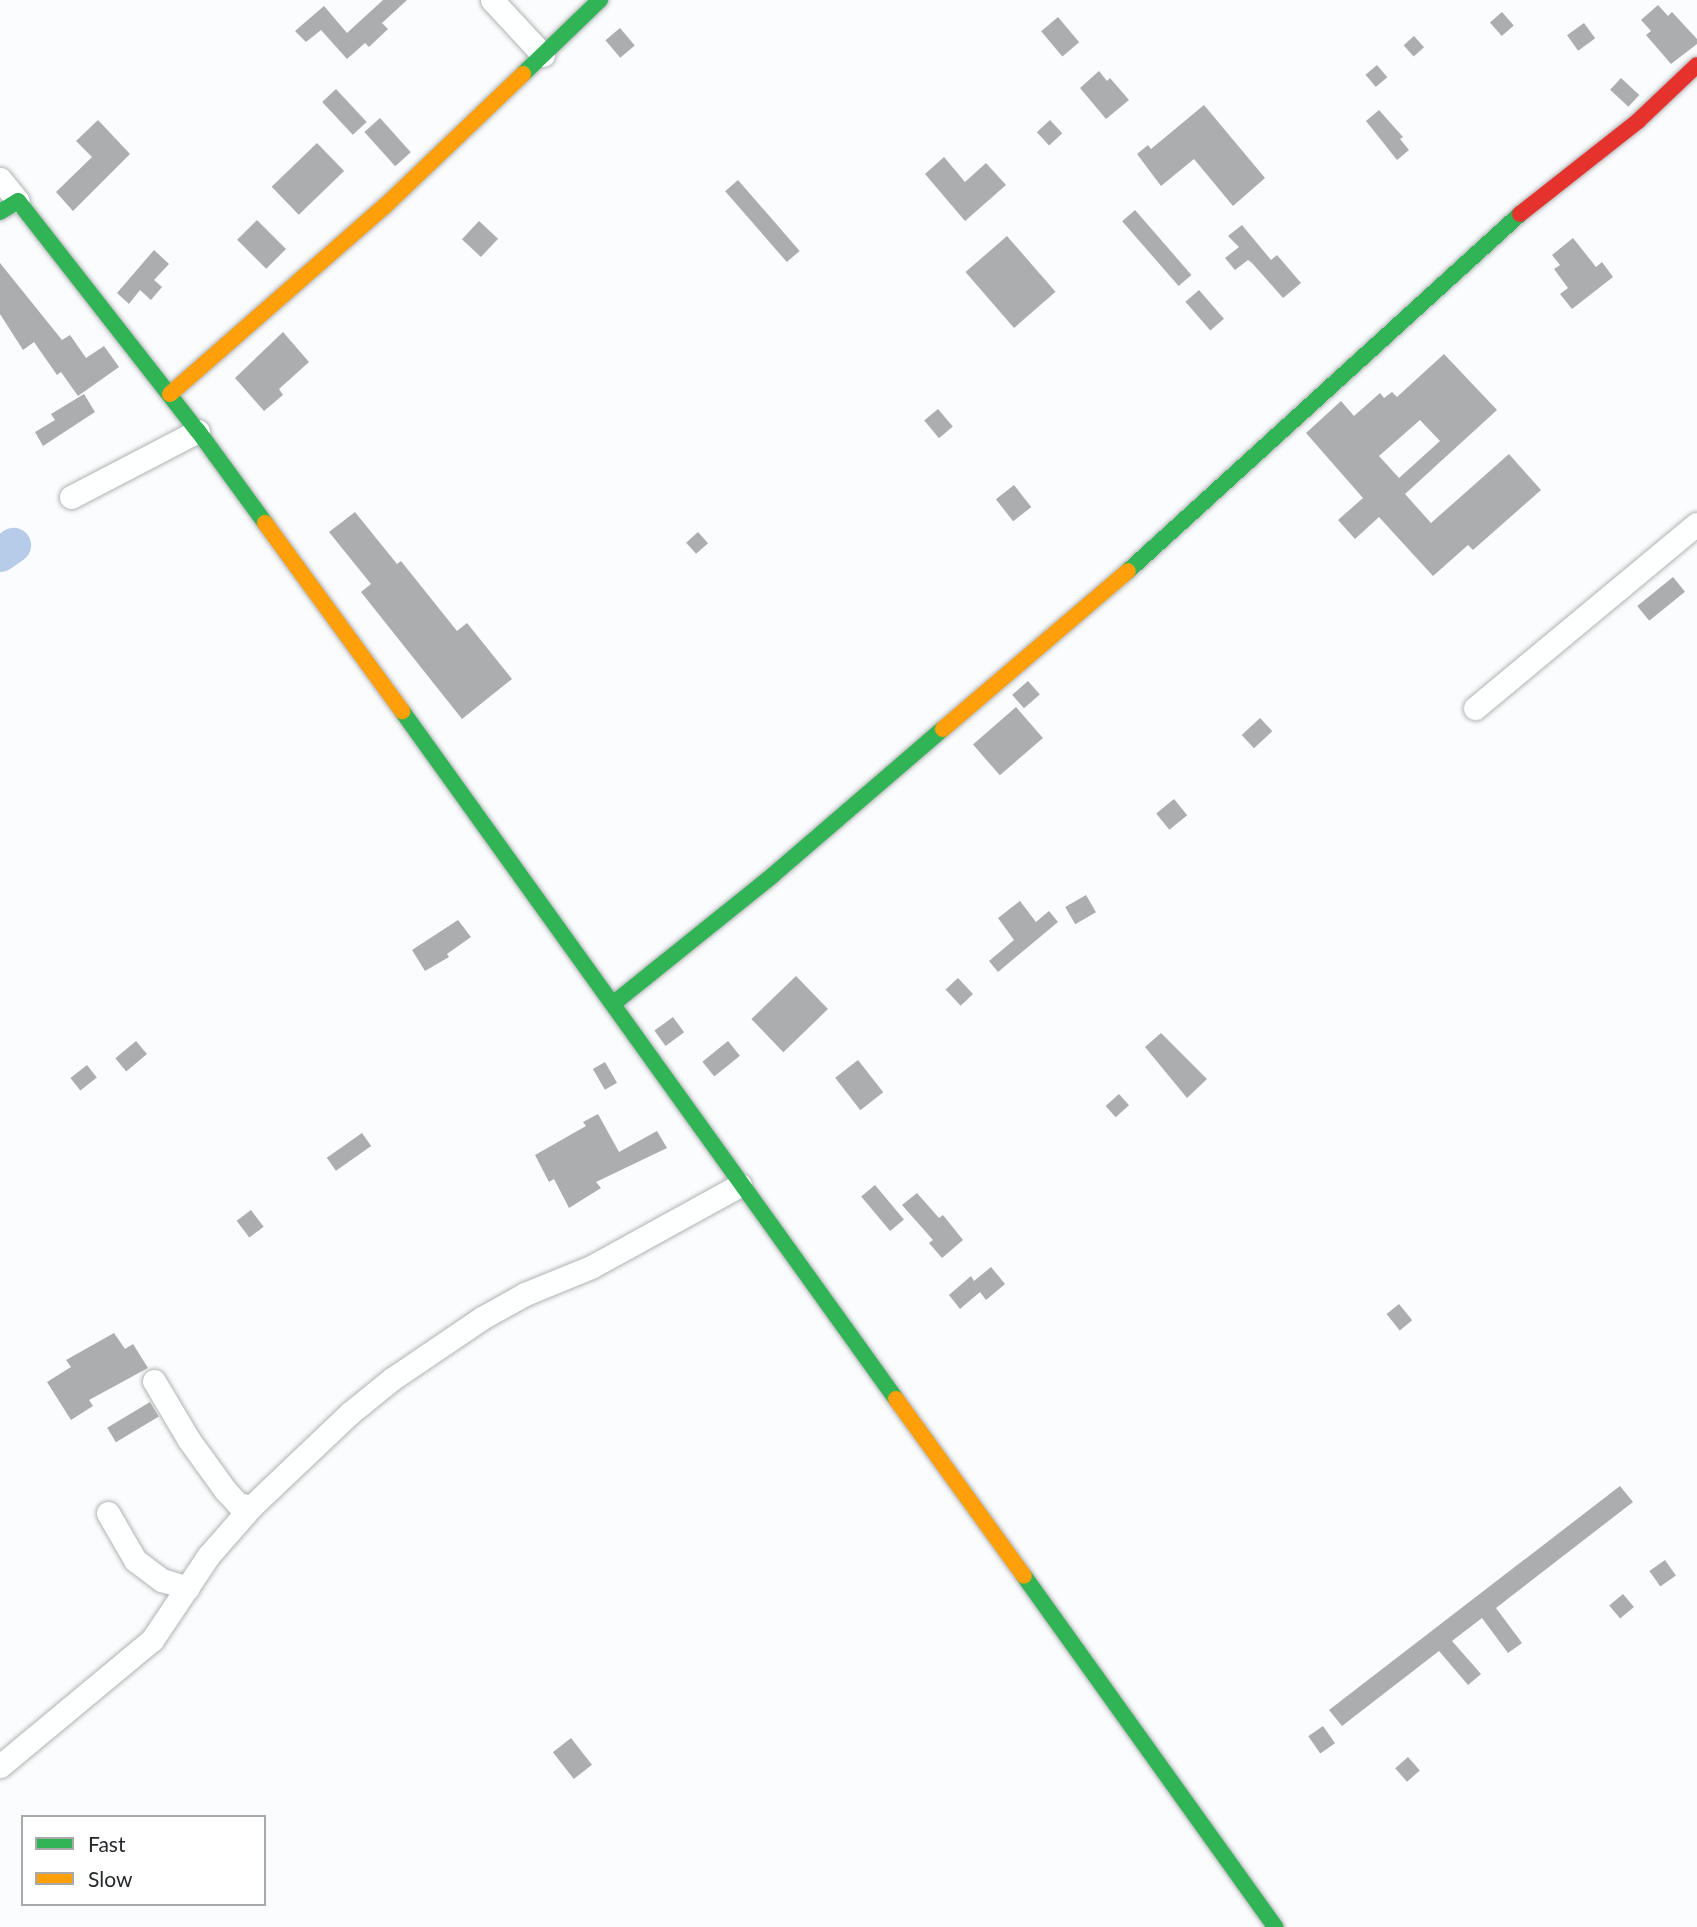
<!DOCTYPE html>
<html>
<head>
<meta charset="utf-8">
<style>
  body { margin:0 }
  #map { position:relative; width:1697px; height:1927px; overflow:hidden; background:#fbfcfd; font-family:Lato,sans-serif }
  div>[style] { position:absolute }
  .river>* { height:35px; margin:-17.5px; padding:0 17.5px; transform-origin:17.5px; border-radius:17.5px; background:#b7cce9 }
  .building>* { inset:0; background:#abadaf; transform-origin:0 0 }
  .roads { filter:drop-shadow(0 0 2px #b0b2b5) drop-shadow(0 0 2px #b0b2b5) }
  .street>* { height:23px; margin:-11.5px; padding:0 11.5px; transform-origin:11.5px; border-radius:11.5px; background:#feffff }
  .fast>* { height:16px; margin:-8px; padding:0 8px; transform-origin:8px; border-radius:8px; background:#30b455 }
  .slow>* { height:16px; margin:-8px; padding:0 8px; transform-origin:8px; border-radius:8px; background:#ff9f0a }
  .jam>* { height:16px; margin:-8px; padding:0 8px; transform-origin:8px; border-radius:8px; background:#e5322d }
  span { translate:-50% -50%; white-space:nowrap; text-align:center; line-height:1.15; -webkit-text-stroke:7px #fff; paint-order:stroke }
  .legend { position:absolute; left:21px; top:1815px; width:245px; height:91px; box-sizing:border-box; background:#fff; border:2px solid #a7a9ab; margin:0; padding:9px 12px; list-style:none; font-size:21px; color:#24272c }
  .legend li { display:flex; align-items:center; gap:14px; height:35px }
  .legend b { width:35px; border:2px solid #a7a9ab }
</style>
</head>
<body>
<div id="map">
  <div class="river">
    <i style="left:0;top:554px;width:16px;rotate:-35deg"></i>
  </div>
  <div class="building">
    <i style="clip-path:polygon(383px 0,407px 0,382px 23px,388px 29px,369px 47px,365px 43px,347px 59px,321px 30px,306px 42px,295px 31px,324px 6px,347px 33px)"></i>
    <i style="clip-path:polygon(1658px 5px,1668px 16px,1672px 12px,1697px 39px,1697px 44px,1671px 64px,1646px 35px,1651px 31px,1641px 20px)"></i>
    <i style="left:1502px;top:12px;width:18px;height:16px;rotate:49deg"></i>
    <i style="left:1058px;top:17px;width:33px;height:22px;rotate:50deg"></i>
    <i style="left:1584px;top:23px;width:19px;height:21px;rotate:54deg"></i>
    <i style="left:620px;top:28px;width:23px;height:19px;rotate:50deg"></i>
    <i style="left:1414px;top:36px;width:15px;height:14px;rotate:48deg"></i>
    <i style="left:1377px;top:65px;width:16px;height:15px;rotate:50deg"></i>
    <i style="clip-path:polygon(1099px 71px,1107px 81px,1110px 78px,1129px 100px,1106px 119px,1080px 88px)"></i>
    <i style="left:1621px;top:78px;width:25px;height:16px;rotate:43deg"></i>
    <i style="left:336px;top:89px;width:45px;height:19px;rotate:47deg"></i>
    <i style="clip-path:polygon(1204px 105px,1265px 178px,1233px 206px,1194px 159px,1161px 186px,1137px 154px,1148px 145px,1151px 149px)"></i>
    <i style="clip-path:polygon(1379px 110px,1403px 137px,1400px 139px,1409px 150px,1397px 160px,1366px 121px)"></i>
    <i style="left:380px;top:118px;width:46px;height:21px;rotate:48deg"></i>
    <i style="clip-path:polygon(98px 120px,130px 154px,73px 211px,56px 192px,92px 157px,76px 141px)"></i>
    <i style="left:1050px;top:120px;width:18px;height:18px;rotate:47deg"></i>
    <i style="left:317px;top:143px;width:39px;height:63px;rotate:46deg"></i>
    <i style="clip-path:polygon(944px 157px,965px 182px,986px 163px,1006px 185px,965px 221px,925px 174px)"></i>
    <i style="left:738px;top:180px;width:94px;height:17px;rotate:49deg"></i>
    <i style="left:1135px;top:210px;width:86px;height:17px;rotate:49deg"></i>
    <i style="left:257px;top:220px;width:41px;height:28px;rotate:45deg"></i>
    <i style="left:479px;top:221px;width:26px;height:25px;rotate:43deg"></i>
    <i style="clip-path:polygon(1242px 225px,1271px 260px,1277px 255px,1301px 283px,1283px 298px,1252px 263px,1248px 260px,1235px 270px,1225px 258px,1239px 247px,1228px 236px)"></i>
    <i style="left:1007px;top:236px;width:74px;height:55px;rotate:49deg"></i>
    <i style="clip-path:polygon(1573px 238px,1596px 267px,1602px 262px,1613px 277px,1572px 309px,1560px 294px,1568px 288px,1554px 269px,1560px 265px,1552px 255px)"></i>
    <i style="clip-path:polygon(154px 250px,169px 264px,154px 280px,162px 287px,151px 300px,140px 290px,129px 304px,117px 293px)"></i>
    <i style="clip-path:polygon(0 263px,62px 340px,70px 335px,86px 358px,104px 346px,119px 367px,78px 396px,61px 372px,57px 375px,34px 342px,23px 350px,0 314px)"></i>
    <i style="left:1199px;top:290px;width:38px;height:18px;rotate:49deg"></i>
    <i style="clip-path:polygon(283px 332px,309px 362px,279px 389px,283px 395px,264px 411px,235px 378px)"></i>
    <i style="clip-path:polygon(evenodd,1444px 354px,1497px 410px,1405px 494px,1431px 523px,1509px 454px,1541px 490px,1473px 550px,1468px 545px,1433px 576px,1379px 517px,1355px 539px,1338px 520px,1363px 498px,1306px 433px,1341px 401px,1354px 416px,1380px 393px,1384px 398px,1392px 392px,1397px 397px,1444px 354px,1420px 420px,1440px 441px,1399px 478px,1379px 456px,1420px 420px)"></i>
    <i style="clip-path:polygon(84px 394px,95px 412px,43px 446px,35px 432px,55px 420px,51px 414px)"></i>
    <i style="left:938px;top:409px;width:23px;height:18px;rotate:50deg"></i>
    <i style="left:1014px;top:485px;width:28px;height:23px;rotate:52deg"></i>
    <i style="clip-path:polygon(355px 512px,397px 564px,401px 561px,457px 631px,467px 623px,512px 679px,462px 719px,361px 592px,371px 584px,329px 532px)"></i>
    <i style="left:698px;top:532px;width:15px;height:16px;rotate:48deg"></i>
    <i style="left:1673px;top:577px;width:19px;height:46px;rotate:51deg"></i>
    <i style="left:1028px;top:681px;width:18px;height:21px;rotate:49deg"></i>
    <i style="left:1016px;top:707px;width:41px;height:57px;rotate:49deg"></i>
    <i style="left:1260px;top:718px;width:18px;height:25px;rotate:47deg"></i>
    <i style="left:1174px;top:799px;width:21px;height:23px;rotate:51deg"></i>
    <i style="left:1086px;top:895px;width:20px;height:24px;rotate:60deg"></i>
    <i style="clip-path:polygon(1020px 901px,1036px 922px,1049px 911px,1058px 922px,998px 972px,989px 961px,1014px 940px,998px 918px)"></i>
    <i style="clip-path:polygon(458px 920px,471px 937px,447px 954px,449px 957px,425px 971px,412px 950px)"></i>
    <i style="left:796px;top:976px;width:46px;height:62px;rotate:46deg"></i>
    <i style="left:958px;top:978px;width:22px;height:17px;rotate:47deg"></i>
    <i style="left:673px;top:1017px;width:19px;height:23px;rotate:54deg"></i>
    <i style="clip-path:polygon(1161px 1033px,1207px 1079px,1187px 1098px,1145px 1047px)"></i>
    <i style="left:136px;top:1041px;width:17px;height:27px;rotate:50deg"></i>
    <i style="left:728px;top:1041px;width:19px;height:33px;rotate:51deg"></i>
    <i style="left:858px;top:1060px;width:41px;height:29px;rotate:52deg"></i>
    <i style="left:605px;top:1062px;width:24px;height:14px;rotate:60deg"></i>
    <i style="left:87px;top:1065px;width:16px;height:21px;rotate:52deg"></i>
    <i style="left:1119px;top:1094px;width:15px;height:18px;rotate:48deg"></i>
    <i style="clip-path:polygon(598px 1114px,619px 1152px,657px 1131px,667px 1148px,596px 1182px,601px 1188px,569px 1208px,554px 1179px,549px 1182px,535px 1155px,586px 1126px,583px 1122px)"></i>
    <i style="left:362px;top:1133px;width:16px;height:43px;rotate:55deg"></i>
    <i style="left:875px;top:1185px;width:45px;height:18px;rotate:50deg"></i>
    <i style="clip-path:polygon(917px 1193px,939px 1218px,943px 1215px,963px 1240px,942px 1258px,929px 1243px,933px 1240px,902px 1205px)"></i>
    <i style="left:251px;top:1210px;width:21px;height:18px;rotate:53deg"></i>
    <i style="clip-path:polygon(991px 1267px,1005px 1284px,986px 1300px,980px 1292px,960px 1309px,949px 1295px,971px 1276px,974px 1281px)"></i>
    <i style="left:1399px;top:1304px;width:21px;height:16px;rotate:51deg"></i>
    <i style="clip-path:polygon(114px 1333px,125px 1349px,133px 1344px,148px 1368px,89px 1400px,93px 1406px,71px 1420px,47px 1382px,71px 1367px,66px 1360px)"></i>
    <i style="left:150px;top:1402px;width:17px;height:50px;rotate:59deg"></i>
    <i style="clip-path:polygon(1620px 1486px,1633px 1502px,1496px 1608px,1522px 1643px,1508px 1653px,1482px 1618px,1452px 1641px,1481px 1674px,1468px 1685px,1439px 1651px,1342px 1726px,1329px 1710px)"></i>
    <i style="left:1665px;top:1560px;width:19px;height:19px;rotate:55deg"></i>
    <i style="left:1623px;top:1594px;width:17px;height:18px;rotate:50deg"></i>
    <i style="left:1323px;top:1726px;width:21px;height:18px;rotate:55deg"></i>
    <i style="left:571px;top:1738px;width:34px;height:23px;rotate:52deg"></i>
    <i style="left:1408px;top:1757px;width:18px;height:17px;rotate:49deg"></i>
  </div>
  <div class="roads">
    <div class="street">
      <i style="left:492px;top:0;width:75px;rotate:47.2deg"></i>
      <i style="left:0;top:179px;width:28px;rotate:51deg"></i>
      <i style="left:71px;top:497px;width:143px;rotate:-27.5deg"></i>
      <i style="left:1475px;top:708px;width:288px;rotate:-39.7deg"></i>
      <i style="left:154px;top:1381px;width:69px;rotate:59.3deg"></i>
      <i style="left:189px;top:1440px;width:62px;rotate:54.2deg"></i>
      <i style="left:225px;top:1490px;width:19px;rotate:47deg"></i>
      <i style="left:238px;top:1504px;width:13px;rotate:13deg"></i>
      <i style="left:251px;top:1507px;width:137px;rotate:-43.5deg"></i>
      <i style="left:350px;top:1413px;width:54px;rotate:-39deg"></i>
      <i style="left:392px;top:1379px;width:109px;rotate:-34.1deg"></i>
      <i style="left:482px;top:1318px;width:49px;rotate:-29.2deg"></i>
      <i style="left:525px;top:1294px;width:71px;rotate:-22.2deg"></i>
      <i style="left:591px;top:1267px;width:170px;rotate:-28.8deg"></i>
      <i style="left:108px;top:1513px;width:54px;rotate:60.1deg"></i>
      <i style="left:135px;top:1560px;width:34px;rotate:37deg"></i>
      <i style="left:162px;top:1580px;width:27px;rotate:17deg"></i>
      <i style="left:0;top:1766px;width:197px;rotate:-39.7deg"></i>
      <i style="left:152px;top:1640px;width:102px;rotate:-56.2deg"></i>
      <i style="left:209px;top:1555px;width:64px;rotate:-48.8deg"></i>
    </div>
    <div class="fast">
      <i style="left:523px;top:74px;width:107px;rotate:-43.9deg"></i>
      <i style="left:0;top:212px;width:21px;rotate:-31deg"></i>
      <i style="left:18px;top:201px;width:292px;rotate:52deg"></i>
      <i style="left:198px;top:431px;width:114px;rotate:53.9deg"></i>
      <i style="left:1128px;top:571px;width:530px;rotate:-42.32deg"></i>
      <i style="left:402px;top:711px;width:847px;rotate:54.32deg"></i>
      <i style="left:614px;top:1003px;width:204px;rotate:-38.8deg"></i>
      <i style="left:773px;top:875px;width:224px;rotate:-40.7deg"></i>
      <i style="left:1024px;top:1576px;width:432px;rotate:54.4deg"></i>
    </div>
    <div class="slow">
      <i style="left:170px;top:394px;width:286px;rotate:-41.2deg"></i>
      <i style="left:385px;top:206px;width:191px;rotate:-43.7deg"></i>
      <i style="left:265px;top:523px;width:233px;rotate:53.9deg"></i>
      <i style="left:943px;top:729px;width:243px;rotate:-40.5deg"></i>
      <i style="left:896px;top:1399px;width:218px;rotate:54.1deg"></i>
    </div>
    <div class="jam">
      <i style="left:1520px;top:214px;width:150px;rotate:-38.2deg"></i>
      <i style="left:1638px;top:121px;width:81px;rotate:-43.5deg"></i>
    </div>
  </div>
  <ul class="legend">
  <li><b style="height:9px;background:#30b455"></b>Fast</li>
  <li><b style="height:9px;background:#ff9f0a"></b>Slow</li>
  </ul>
</div>
</body>
</html>
